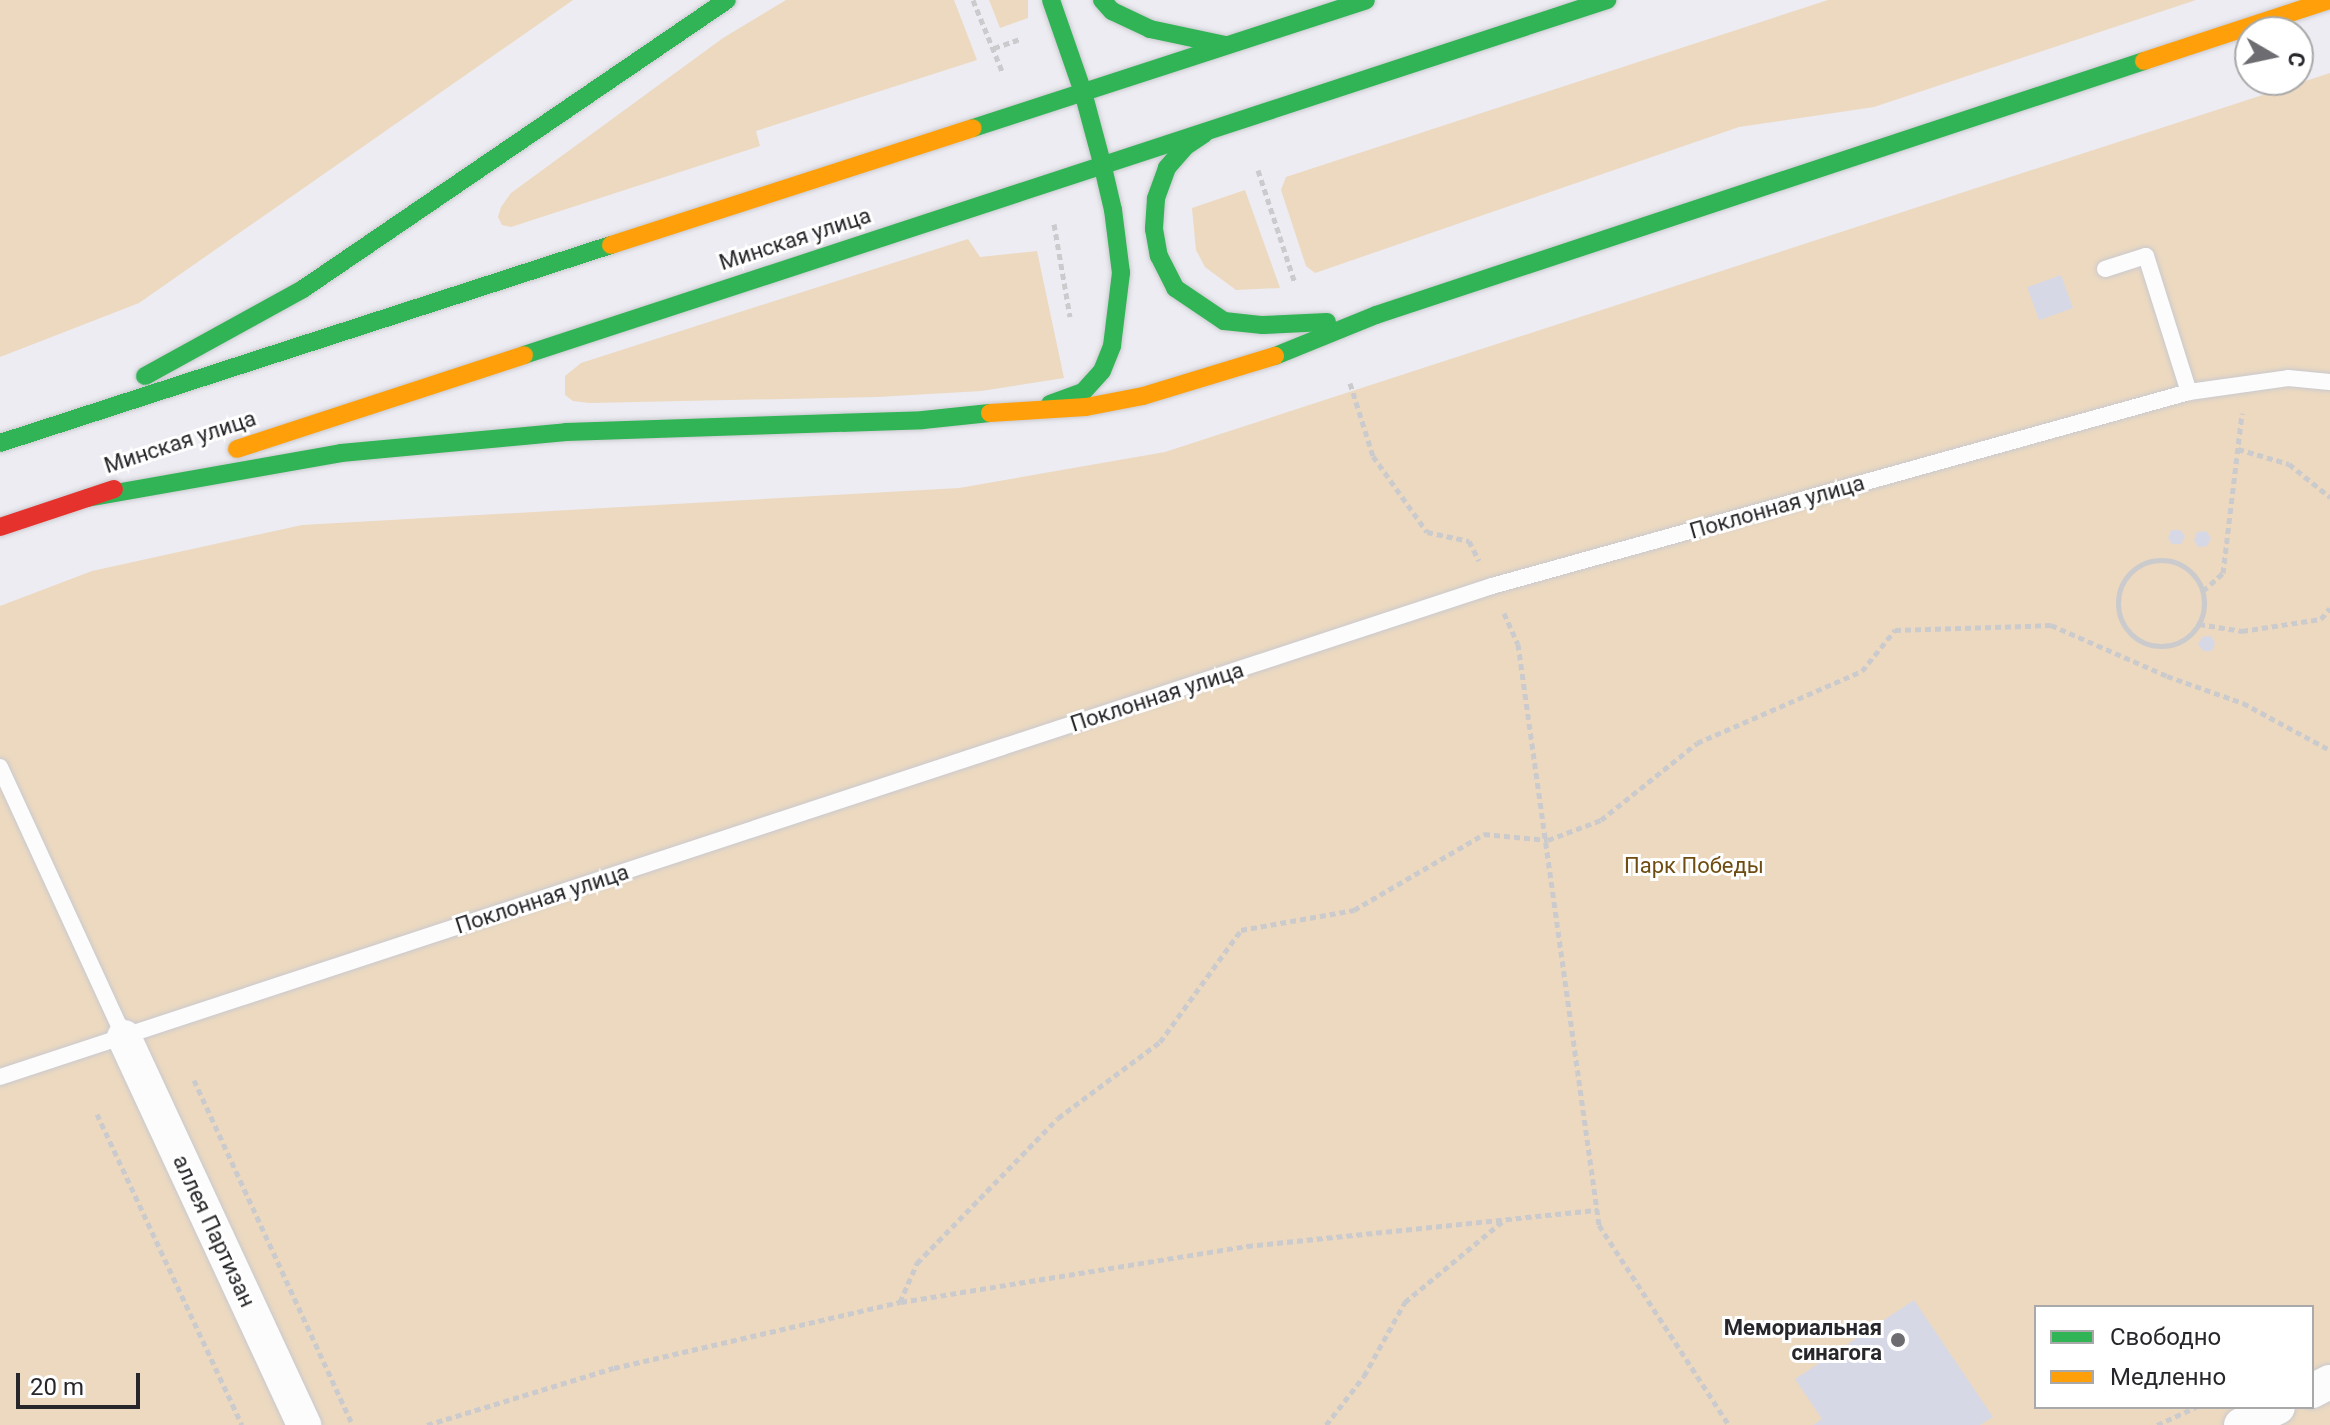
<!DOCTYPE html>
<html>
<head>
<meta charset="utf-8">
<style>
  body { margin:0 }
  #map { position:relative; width:2330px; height:1425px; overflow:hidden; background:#ececf2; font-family:Roboto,sans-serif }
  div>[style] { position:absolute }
  .green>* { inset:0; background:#ecd9c0 }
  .building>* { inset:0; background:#d7d8e6; transform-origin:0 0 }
  .path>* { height:5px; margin-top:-2.5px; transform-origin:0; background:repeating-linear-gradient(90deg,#cbcbce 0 6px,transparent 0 10px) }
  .path>.ring { margin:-2.5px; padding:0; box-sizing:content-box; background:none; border:5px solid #cbcbce; border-radius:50% }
  .roads { filter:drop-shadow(0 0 2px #c9c9ce) drop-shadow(0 0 2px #c9c9ce) }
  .lane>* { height:16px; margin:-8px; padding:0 8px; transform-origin:8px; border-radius:8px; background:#fcfcfd }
  .street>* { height:34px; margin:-17px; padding:0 17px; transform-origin:17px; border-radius:17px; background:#fcfcfd }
  .fast>* { height:18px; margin:-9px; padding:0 9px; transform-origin:9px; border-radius:9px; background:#30b455 }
  .slow>* { height:18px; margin:-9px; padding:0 9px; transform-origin:9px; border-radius:9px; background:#ff9f0a }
  .jam>* { height:18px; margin:-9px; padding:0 9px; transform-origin:9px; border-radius:9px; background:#e5322d }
  .dots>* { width:22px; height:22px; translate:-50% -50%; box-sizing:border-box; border:4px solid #fff; border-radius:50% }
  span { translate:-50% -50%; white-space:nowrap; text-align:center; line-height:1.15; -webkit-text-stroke:6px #fff; paint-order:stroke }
  .street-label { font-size:22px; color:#27272b }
  .park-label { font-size:22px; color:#6f4d12 }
  .poi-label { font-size:22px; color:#27272b; font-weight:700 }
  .right { translate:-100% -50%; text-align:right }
  .legend { position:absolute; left:2034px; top:1305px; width:280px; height:104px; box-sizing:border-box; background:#fff; border:2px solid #a9a9aa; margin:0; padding:10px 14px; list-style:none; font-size:24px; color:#27272b }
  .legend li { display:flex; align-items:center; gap:16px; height:40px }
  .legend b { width:40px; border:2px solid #a9a9aa }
  .north { position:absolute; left:2234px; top:16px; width:80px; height:80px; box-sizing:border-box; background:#fff; border:2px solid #a9a9aa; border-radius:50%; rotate:99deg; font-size:22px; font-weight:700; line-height:32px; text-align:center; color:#27272b }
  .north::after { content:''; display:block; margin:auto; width:28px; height:36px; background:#6c6c71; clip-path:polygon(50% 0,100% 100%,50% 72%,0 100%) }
  .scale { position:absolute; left:16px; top:1373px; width:124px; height:36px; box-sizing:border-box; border:4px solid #27272b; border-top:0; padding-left:10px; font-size:24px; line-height:28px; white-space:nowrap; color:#27272b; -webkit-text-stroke:6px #fff; paint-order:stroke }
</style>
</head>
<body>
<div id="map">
  <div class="green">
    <i style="clip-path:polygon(0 0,573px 0,139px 303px,0 357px)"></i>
    <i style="clip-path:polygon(786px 0,954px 0,977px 60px,756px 131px,760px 146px,511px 227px,502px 225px,498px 217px,501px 207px,511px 193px,723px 38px)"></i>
    <i style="clip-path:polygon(989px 0,1028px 0,1028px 18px,1000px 28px)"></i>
    <i style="clip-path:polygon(1828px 0,2196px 0,1874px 107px,1739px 127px,1315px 273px,1306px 266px,1281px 190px,1286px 177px)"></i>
    <i style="clip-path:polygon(evenodd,2330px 73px,2330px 1425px,0 1425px,0 606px,92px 571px,302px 525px,959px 488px,1165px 452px,2330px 73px,2036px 1307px,2312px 1307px,2312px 1407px,2036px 1407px,2036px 1307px)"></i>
    <i style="clip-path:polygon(1245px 190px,1280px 288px,1236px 290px,1205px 267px,1196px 250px,1192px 208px)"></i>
    <i style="clip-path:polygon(968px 239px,980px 257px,1037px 251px,1064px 378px,981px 391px,877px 397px,589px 403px,573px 401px,565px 395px,565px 376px,581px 363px)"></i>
  </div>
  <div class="building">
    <i style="left:2061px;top:275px;width:35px;height:36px;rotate:70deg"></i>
    <i style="clip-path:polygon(2171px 530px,2180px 530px,2185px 536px,2181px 544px,2172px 544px,2168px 538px)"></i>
    <i style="clip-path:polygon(2206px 531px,2211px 538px,2207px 546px,2198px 547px,2194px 540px,2197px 532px)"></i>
    <i style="clip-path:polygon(2211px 636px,2215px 643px,2212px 651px,2203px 651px,2198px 644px,2202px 637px)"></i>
    <i style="clip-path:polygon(1914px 1300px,1993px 1417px,1980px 1425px,1813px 1425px,1822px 1419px,1795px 1379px)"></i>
  </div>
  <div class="path">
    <i style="left:973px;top:0;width:77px;rotate:67.8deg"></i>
    <i style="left:994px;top:48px;width:28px;rotate:-19deg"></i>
    <i style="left:1258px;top:170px;width:119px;rotate:71.9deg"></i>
    <i style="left:1054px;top:224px;width:94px;rotate:80.2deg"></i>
    <i style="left:1350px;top:383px;width:77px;rotate:72.5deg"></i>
    <i style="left:1373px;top:456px;width:93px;rotate:54.6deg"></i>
    <i style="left:1427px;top:532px;width:43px;rotate:12.1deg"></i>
    <i style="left:1469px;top:541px;width:22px;rotate:63deg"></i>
    <i style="left:2238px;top:449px;width:53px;rotate:16.4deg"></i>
    <i style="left:2289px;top:464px;width:53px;rotate:38.8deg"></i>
    <i class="ring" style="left:2118px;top:560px;width:81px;height:81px"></i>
    <i style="left:2203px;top:591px;width:27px;rotate:-42deg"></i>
    <i style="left:2223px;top:573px;width:161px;rotate:-83.2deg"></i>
    <i style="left:1504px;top:613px;width:34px;rotate:66deg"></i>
    <i style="left:1518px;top:644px;width:587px;rotate:82.06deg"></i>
    <i style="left:1599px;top:1225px;width:239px;rotate:57deg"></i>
    <i style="left:2199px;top:624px;width:44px;rotate:9.2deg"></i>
    <i style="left:2242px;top:631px;width:80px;rotate:-8.6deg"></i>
    <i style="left:2321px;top:619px;width:14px;rotate:-51deg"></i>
    <i style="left:194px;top:1080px;width:380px;rotate:65.3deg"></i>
    <i style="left:97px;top:1114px;width:343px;rotate:65deg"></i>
    <i style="left:901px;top:1302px;width:351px;rotate:-9.2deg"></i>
    <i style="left:1247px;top:1246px;width:353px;rotate:-5.9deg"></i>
    <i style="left:427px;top:1425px;width:195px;rotate:-17deg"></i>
    <i style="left:614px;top:1368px;width:294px;rotate:-13deg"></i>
    <i style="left:900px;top:1302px;width:43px;rotate:-66.4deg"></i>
    <i style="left:917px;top:1263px;width:202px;rotate:-45.8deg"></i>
    <i style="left:1058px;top:1118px;width:127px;rotate:-36.7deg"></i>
    <i style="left:1160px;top:1042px;width:138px;rotate:-54.1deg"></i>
    <i style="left:1241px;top:930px;width:115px;rotate:-10deg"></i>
    <i style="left:1354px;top:910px;width:151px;rotate:-30.3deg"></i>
    <i style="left:1484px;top:834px;width:64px;rotate:5.4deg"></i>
    <i style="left:1548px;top:840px;width:57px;rotate:-20.7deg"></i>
    <i style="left:1601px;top:820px;width:123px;rotate:-38.7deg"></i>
    <i style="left:1697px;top:743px;width:180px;rotate:-23.6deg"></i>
    <i style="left:1862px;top:671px;width:53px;rotate:-51.2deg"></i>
    <i style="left:1895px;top:630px;width:156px;rotate:-1.8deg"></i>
    <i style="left:2051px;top:625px;width:127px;rotate:23.7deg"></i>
    <i style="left:2167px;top:676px;width:81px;rotate:19.6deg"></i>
    <i style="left:2243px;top:703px;width:99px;rotate:28.4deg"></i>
    <i style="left:1326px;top:1425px;width:62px;rotate:-52.2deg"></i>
    <i style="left:1364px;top:1376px;width:85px;rotate:-61deg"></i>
    <i style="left:1405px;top:1302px;width:129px;rotate:-39.6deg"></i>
    <i style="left:2157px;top:1425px;width:43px;rotate:-24.8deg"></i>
  </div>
  <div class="roads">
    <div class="lane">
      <i style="left:2105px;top:269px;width:43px;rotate:-17.6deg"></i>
      <i style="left:2146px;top:256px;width:143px;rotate:72.5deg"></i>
      <i style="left:0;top:767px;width:297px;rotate:65.3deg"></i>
      <i style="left:0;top:1077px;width:1571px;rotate:-18.22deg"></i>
      <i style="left:1492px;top:586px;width:723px;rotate:-15.55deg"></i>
      <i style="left:2189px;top:392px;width:100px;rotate:-8deg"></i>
      <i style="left:2288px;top:378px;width:42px;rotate:5.4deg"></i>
    </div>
    <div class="street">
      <i style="left:124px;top:1037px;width:428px;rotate:65.1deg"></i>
      <i style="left:2312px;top:1391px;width:20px;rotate:-27deg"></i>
      <i style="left:2241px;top:1425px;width:41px;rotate:-25.9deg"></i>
    </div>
    <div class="fast">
      <i style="left:1102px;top:0;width:15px;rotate:48deg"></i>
      <i style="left:1112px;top:11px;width:42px;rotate:25.3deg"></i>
      <i style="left:1150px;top:29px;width:77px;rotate:12deg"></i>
      <i style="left:973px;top:128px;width:413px;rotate:-18deg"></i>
      <i style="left:1204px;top:134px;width:23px;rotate:146deg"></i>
      <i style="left:1185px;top:147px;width:28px;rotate:131deg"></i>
      <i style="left:1167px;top:168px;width:33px;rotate:110deg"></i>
      <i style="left:1156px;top:199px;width:30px;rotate:94deg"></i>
      <i style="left:1154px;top:229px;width:27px;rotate:80deg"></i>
      <i style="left:1159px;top:256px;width:36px;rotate:63deg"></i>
      <i style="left:1175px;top:288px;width:59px;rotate:34deg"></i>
      <i style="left:1224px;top:321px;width:39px;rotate:6deg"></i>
      <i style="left:1263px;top:325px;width:64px;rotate:-2.7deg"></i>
      <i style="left:524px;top:355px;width:1140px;rotate:-18.15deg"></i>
      <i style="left:1275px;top:356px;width:109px;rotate:-22.1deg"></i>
      <i style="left:1376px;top:315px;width:809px;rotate:-18.3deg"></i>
      <i style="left:145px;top:376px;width:180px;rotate:-28.8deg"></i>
      <i style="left:303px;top:289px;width:513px;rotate:-34.28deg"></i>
      <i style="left:1050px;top:404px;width:35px;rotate:-20deg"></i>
      <i style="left:1083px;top:392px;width:28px;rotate:-48deg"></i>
      <i style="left:1102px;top:371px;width:27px;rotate:-68deg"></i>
      <i style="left:1112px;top:346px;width:74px;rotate:-83deg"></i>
      <i style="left:1121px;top:273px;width:64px;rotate:-97.2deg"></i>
      <i style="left:1113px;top:210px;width:48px;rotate:-103.2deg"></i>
      <i style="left:1102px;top:163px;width:73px;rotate:-105deg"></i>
      <i style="left:1083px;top:92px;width:97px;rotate:-109.2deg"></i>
      <i style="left:0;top:443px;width:642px;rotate:-17.96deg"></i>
      <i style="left:87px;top:498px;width:258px;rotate:-10deg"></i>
      <i style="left:341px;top:453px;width:226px;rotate:-5.3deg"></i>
      <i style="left:566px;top:432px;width:357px;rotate:-1.9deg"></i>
      <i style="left:923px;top:420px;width:67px;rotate:-6deg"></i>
    </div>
    <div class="slow">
      <i style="left:2144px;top:61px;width:196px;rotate:-18.2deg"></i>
      <i style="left:611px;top:245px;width:380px;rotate:-17.9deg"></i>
      <i style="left:990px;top:413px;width:96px;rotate:-3.6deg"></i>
      <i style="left:1086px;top:407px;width:58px;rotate:-10.9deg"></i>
      <i style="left:1143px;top:396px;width:138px;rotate:-16.9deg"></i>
      <i style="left:237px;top:449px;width:302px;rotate:-18.1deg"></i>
    </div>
    <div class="jam">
      <i style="left:0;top:527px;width:120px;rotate:-18.4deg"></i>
    </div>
  </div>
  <div class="dots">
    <i style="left:1898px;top:1340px;background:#6c6c71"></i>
  </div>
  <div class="street-label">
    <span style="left:795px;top:239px;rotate:-18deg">Минская улица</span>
    <span style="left:180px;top:442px;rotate:-18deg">Минская улица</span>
    <span style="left:1777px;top:507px;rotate:-16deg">Поклонная улица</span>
    <span style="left:1157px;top:697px;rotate:-18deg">Поклонная улица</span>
    <span style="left:542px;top:899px;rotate:-18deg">Поклонная улица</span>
    <span style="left:214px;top:1231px;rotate:65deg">аллея Партизан</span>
  </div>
  <div class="park-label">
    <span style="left:1694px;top:866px">Парк Победы</span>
  </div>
  <div class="poi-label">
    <span class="right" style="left:1882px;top:1340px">Мемориальная<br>синагога</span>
  </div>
  <ul class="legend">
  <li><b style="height:10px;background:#30b455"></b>Свободно</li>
  <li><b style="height:10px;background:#ff9f0a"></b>Медленно</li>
  </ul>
  <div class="north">С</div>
  <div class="scale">20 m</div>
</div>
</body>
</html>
